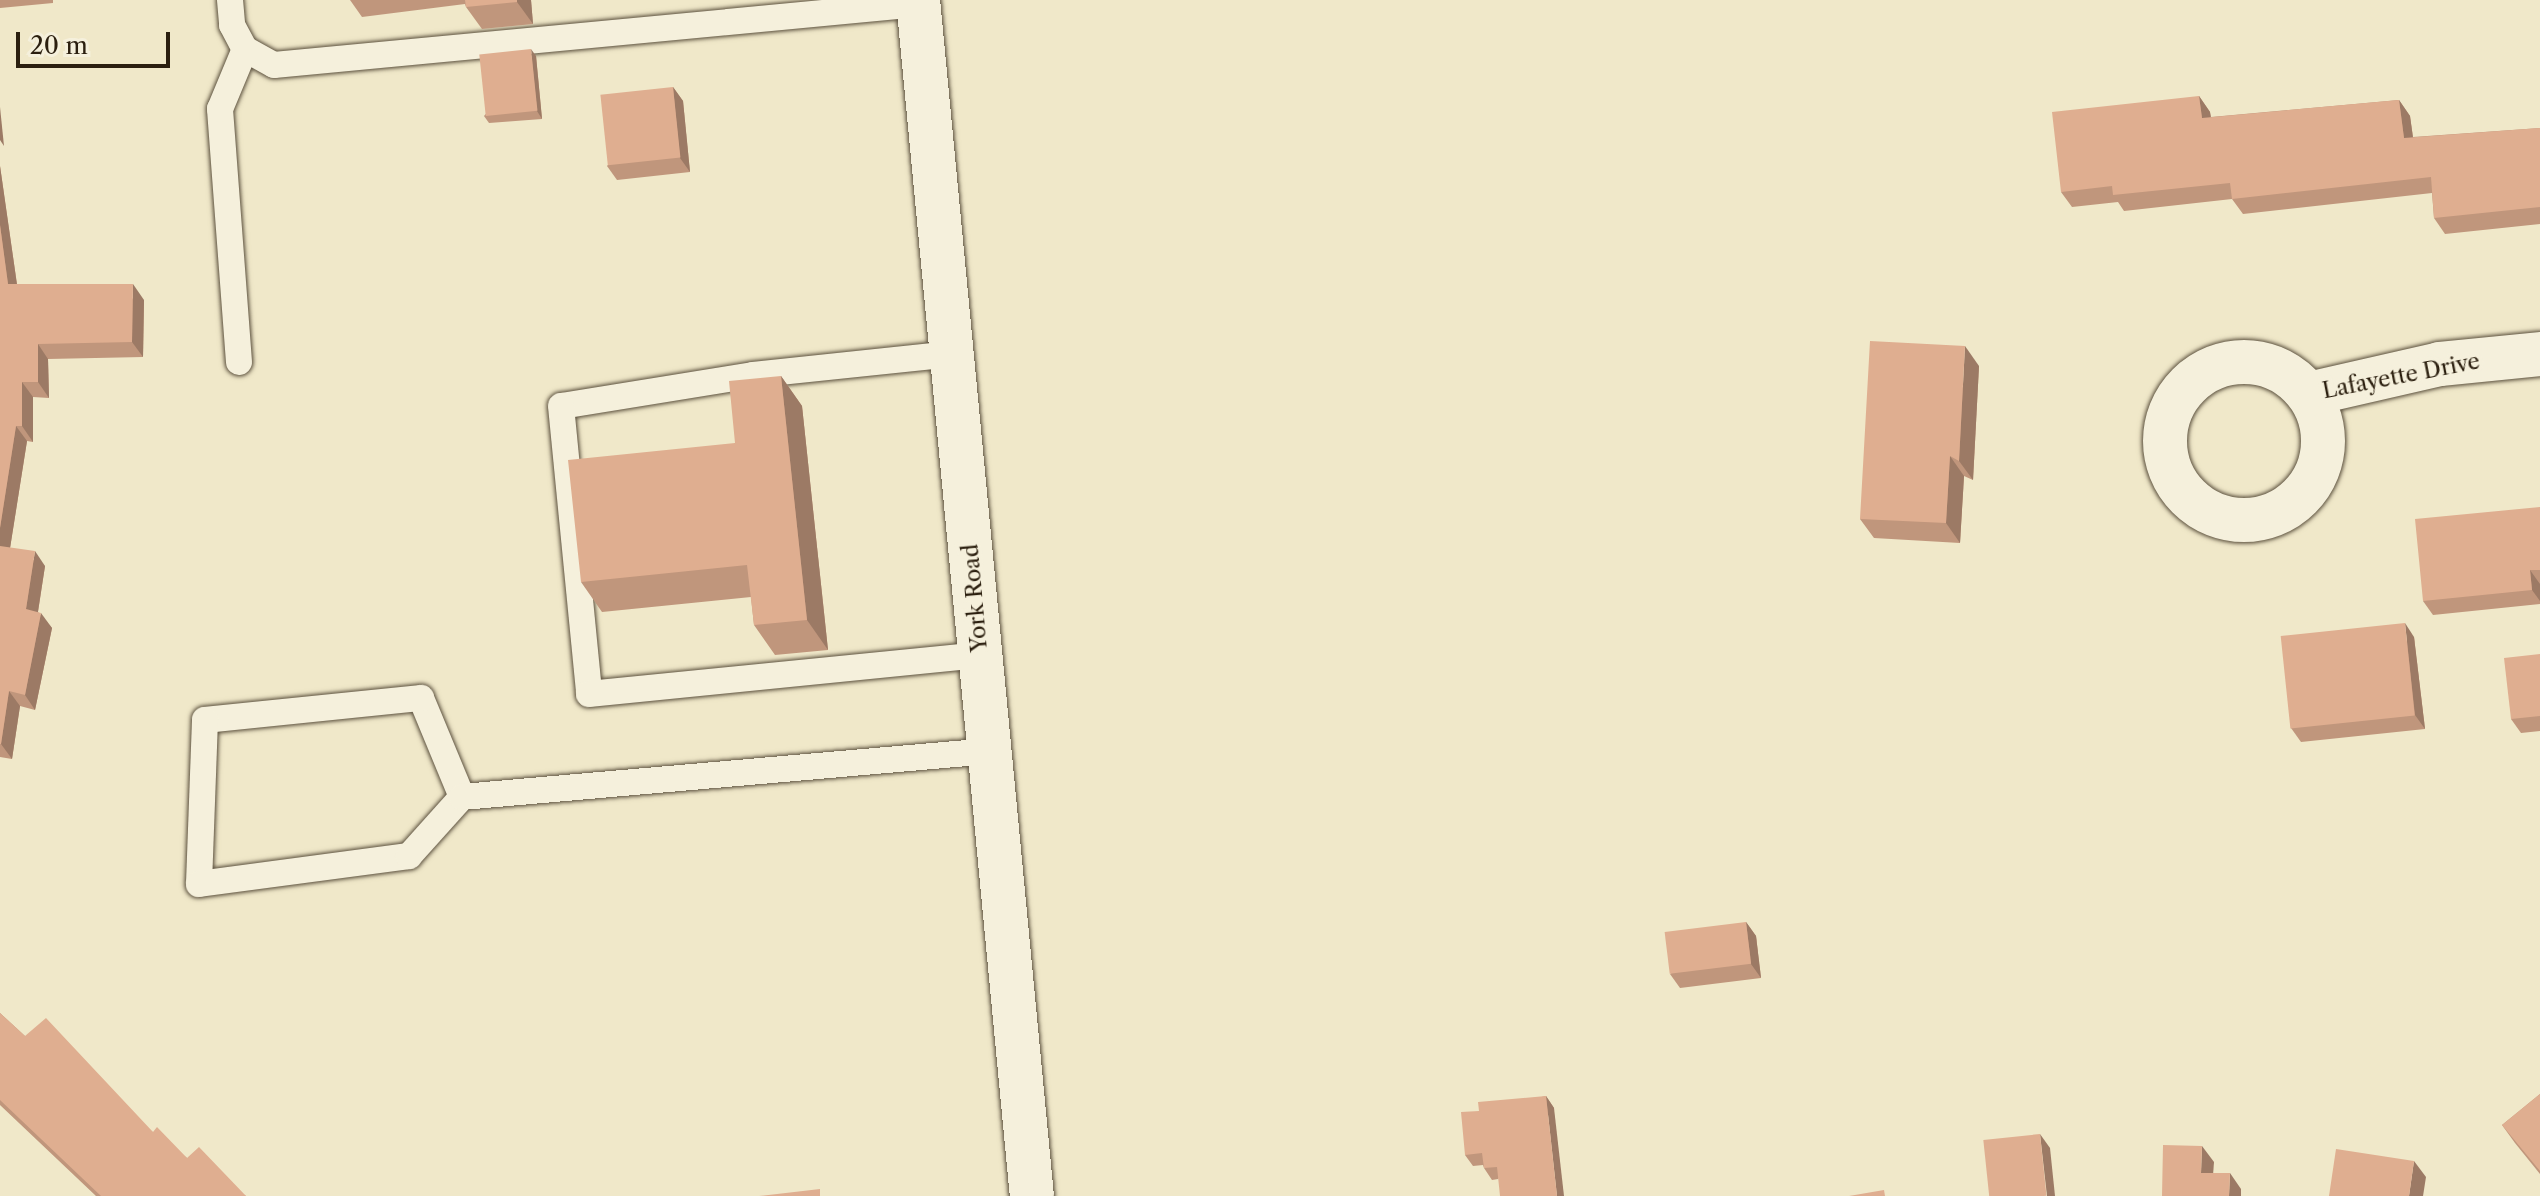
<!DOCTYPE html>
<html>
<head>
<meta charset="utf-8">
<style>
  body { margin:0 }
  #map { position:relative; width:2540px; height:1196px; overflow:hidden; background:#f0e8c9; font-family:"Libre Caslon Text",serif }
  div>[style] { position:absolute }
  .roads { filter:drop-shadow(0 0 2px #5c513e) drop-shadow(0 0 2px #5c513e) }
  .service>* { height:26px; margin:-13px; padding:0 13px; transform-origin:13px; border-radius:13px; background:#f5f0dc }
  .minor>* { height:44px; margin:-22px; padding:0 22px; transform-origin:22px; border-radius:22px; background:#f5f0dc }
  .minor>.ring { margin:-22px; padding:0; box-sizing:content-box; background:none; border:44px solid #f5f0dc; border-radius:50% }
  .secondary>* { height:44px; margin:-22px; padding:0 22px; transform-origin:22px; border-radius:22px; background:#f5f0dc }
  .wall>* { inset:0; background:#c0967c }
  .shaded-wall>* { inset:0; background:#9c7a65 }
  .building>* { inset:0; background:#dfae90; transform-origin:0 0 }
  span { translate:-50% -50%; white-space:nowrap; text-align:center; line-height:1.15; -webkit-text-stroke:8px #f5f0dc; paint-order:stroke }
  .street-label { font-size:22px; color:#2b1f0f }
  .scale { position:absolute; left:16px; top:32px; width:154px; height:36px; box-sizing:border-box; border:4px solid #2b1f0f; border-top:0; padding-left:10px; font-size:24px; line-height:28px; white-space:nowrap; color:#2b1f0f; -webkit-text-stroke:6px #f5f0dc; paint-order:stroke }
</style>
</head>
<body>
<div id="map">
  <div class="roads">
    <div class="service">
      <i style="left:230px;top:0;width:25px;rotate:85deg"></i>
      <i style="left:232px;top:25px;width:27px;rotate:62deg"></i>
      <i style="left:245px;top:49px;width:33px;rotate:29deg"></i>
      <i style="left:274px;top:65px;width:647px;rotate:-5.41deg"></i>
      <i style="left:952px;top:354px;width:200px;rotate:174deg"></i>
      <i style="left:753px;top:375px;width:194px;rotate:170.8deg"></i>
      <i style="left:561px;top:406px;width:289px;rotate:84.4deg"></i>
      <i style="left:589px;top:694px;width:394px;rotate:-5.7deg"></i>
      <i style="left:239px;top:362px;width:254px;rotate:-94.3deg"></i>
      <i style="left:220px;top:109px;width:65px;rotate:-67.4deg"></i>
      <i style="left:462px;top:797px;width:107px;rotate:-112.5deg"></i>
      <i style="left:421px;top:698px;width:217px;rotate:174.2deg"></i>
      <i style="left:205px;top:720px;width:164px;rotate:92.1deg"></i>
      <i style="left:199px;top:884px;width:212px;rotate:-7.6deg"></i>
      <i style="left:409px;top:856px;width:79px;rotate:-48.1deg"></i>
      <i style="left:462px;top:797px;width:530px;rotate:-4.98deg"></i>
    </div>
    <div class="minor">
      <i class="ring" style="left:2165px;top:362px;width:114px;height:114px"></i>
      <i style="left:2309px;top:394px;width:134px;rotate:-12.9deg"></i>
      <i style="left:2440px;top:364px;width:100px;rotate:-5.7deg"></i>
    </div>
    <div class="secondary">
      <i style="left:918px;top:0;width:1201px;rotate:84.56deg"></i>
    </div>
  </div>
  <div class="wall">
    <i style="clip-path:polygon(0 0,53px 0,53px 3px,0 8px)"></i>
    <i style="clip-path:polygon(350px 0,531px 0,533px 24px,482px 29px,466px 7px,465px 4px,362px 17px)"></i>
    <i style="clip-path:polygon(536px 56px,542px 119px,489px 123px,484px 116px)"></i>
    <i style="clip-path:polygon(673px 87px,683px 101px,690px 172px,617px 180px,607px 166px)"></i>
    <i style="clip-path:polygon(2199px 96px,2210px 112px,2211px 117px,2399px 100px,2410px 116px,2413px 137px,2540px 128px,2540px 224px,2445px 234px,2434px 218px,2432px 193px,2243px 214px,2232px 199px,2124px 211px,2118px 202px,2072px 207px,2061px 192px)"></i>
    <i style="clip-path:polygon(0 166px,17px 284px,144px 300px,143px 357px,48px 359px,49px 398px,33px 397px,33px 442px,27px 441px,10px 548px,45px 566px,38px 612px,52px 628px,35px 710px,20px 706px,12px 759px,0 757px)"></i>
    <i style="clip-path:polygon(1979px 366px,1973px 480px,1964px 476px,1960px 543px,1874px 538px,1860px 519px)"></i>
    <i style="clip-path:polygon(781px 376px,802px 406px,828px 650px,775px 655px,754px 625px,751px 597px,602px 612px,581px 582px,735px 443px)"></i>
    <i style="clip-path:polygon(2540px 507px,2540px 604px,2433px 615px,2423px 601px)"></i>
    <i style="clip-path:polygon(2414px 637px,2425px 729px,2301px 742px,2291px 728px)"></i>
    <i style="clip-path:polygon(2540px 654px,2540px 731px,2521px 733px,2511px 719px)"></i>
    <i style="clip-path:polygon(1746px 922px,1756px 936px,1761px 978px,1680px 988px,1670px 974px)"></i>
    <i style="clip-path:polygon(0 1013px,25px 1036px,187px 1158px,246px 1196px,96px 1196px,0 1105px)"></i>
    <i style="clip-path:polygon(2540px 1094px,2540px 1174px,2515px 1143px,2502px 1125px)"></i>
    <i style="clip-path:polygon(1546px 1096px,1554px 1108px,1498px 1179px,1492px 1180px,1484px 1168px,1483px 1165px,1473px 1166px,1465px 1155px,1479px 1111px)"></i>
  </div>
  <div class="shaded-wall">
    <i style="clip-path:polygon(517px 0,531px 0,533px 24px,517px 2px)"></i>
    <i style="clip-path:polygon(531px 49px,536px 56px,542px 119px,537px 111px)"></i>
    <i style="clip-path:polygon(673px 87px,683px 101px,690px 172px,680px 158px)"></i>
    <i style="clip-path:polygon(2199px 96px,2210px 112px,2213px 134px,2202px 118px)"></i>
    <i style="clip-path:polygon(2399px 100px,2410px 116px,2415px 153px,2404px 138px)"></i>
    <i style="clip-path:polygon(0 107px,4px 146px,0 140px)"></i>
    <i style="clip-path:polygon(0 166px,19px 299px,8px 284px,0 225px)"></i>
    <i style="clip-path:polygon(133px 284px,144px 300px,143px 357px,132px 342px)"></i>
    <i style="clip-path:polygon(38px 344px,48px 359px,49px 398px,38px 382px)"></i>
    <i style="clip-path:polygon(1965px 346px,1979px 366px,1973px 480px,1959px 461px)"></i>
    <i style="clip-path:polygon(781px 376px,802px 406px,828px 650px,807px 620px)"></i>
    <i style="clip-path:polygon(22px 382px,33px 397px,33px 442px,22px 426px)"></i>
    <i style="clip-path:polygon(16px 426px,27px 441px,8px 561px,0 550px,0 528px)"></i>
    <i style="clip-path:polygon(1950px 456px,1964px 476px,1960px 543px,1946px 523px)"></i>
    <i style="clip-path:polygon(35px 551px,45px 566px,36px 624px,26px 609px)"></i>
    <i style="clip-path:polygon(2530px 570px,2540px 584px,2540px 601px,2532px 590px)"></i>
    <i style="clip-path:polygon(41px 613px,52px 628px,35px 710px,25px 695px)"></i>
    <i style="clip-path:polygon(2405px 623px,2414px 637px,2425px 729px,2415px 715px)"></i>
    <i style="clip-path:polygon(9px 691px,20px 706px,12px 759px,1px 744px)"></i>
    <i style="clip-path:polygon(1746px 922px,1756px 936px,1761px 978px,1751px 964px)"></i>
    <i style="clip-path:polygon(1546px 1096px,1554px 1108px,1564px 1196px,1557px 1196px)"></i>
    <i style="clip-path:polygon(2040px 1134px,2050px 1148px,2055px 1196px,2047px 1196px)"></i>
    <i style="clip-path:polygon(2202px 1146px,2214px 1162px,2212px 1189px,2201px 1173px)"></i>
    <i style="clip-path:polygon(2414px 1161px,2426px 1177px,2423px 1196px,2409px 1196px)"></i>
    <i style="clip-path:polygon(2230px 1173px,2241px 1189px,2241px 1196px,2229px 1196px)"></i>
  </div>
  <div class="building">
    <i style="clip-path:polygon(465px 0,517px 0,517px 2px,466px 7px)"></i>
    <i style="left:531px;top:49px;width:62px;height:52px;rotate:84deg"></i>
    <i style="left:673px;top:87px;width:71px;height:73px;rotate:84deg"></i>
    <i style="clip-path:polygon(2199px 96px,2202px 118px,2399px 100px,2404px 138px,2540px 128px,2540px 207px,2434px 218px,2431px 177px,2232px 199px,2230px 183px,2113px 195px,2112px 186px,2061px 192px,2052px 112px)"></i>
    <i style="clip-path:polygon(0 225px,8px 284px,133px 284px,132px 342px,38px 344px,38px 382px,22px 382px,22px 426px,16px 426px,0 528px)"></i>
    <i style="clip-path:polygon(1870px 341px,1965px 346px,1959px 461px,1950px 456px,1946px 523px,1860px 519px)"></i>
    <i style="clip-path:polygon(781px 376px,807px 620px,754px 625px,747px 565px,581px 582px,568px 460px,735px 443px,729px 381px)"></i>
    <i style="clip-path:polygon(2540px 507px,2540px 570px,2530px 570px,2532px 590px,2423px 601px,2415px 519px)"></i>
    <i style="clip-path:polygon(0 546px,35px 551px,26px 609px,41px 613px,25px 695px,9px 691px,1px 744px,0 744px)"></i>
    <i style="left:2405px;top:623px;width:93px;height:125px;rotate:84deg"></i>
    <i style="clip-path:polygon(2540px 654px,2540px 716px,2511px 719px,2504px 658px)"></i>
    <i style="left:1746px;top:922px;width:42px;height:82px;rotate:83deg"></i>
    <i style="clip-path:polygon(0 1013px,25px 1036px,46px 1018px,153px 1132px,157px 1127px,187px 1158px,199px 1147px,246px 1196px,101px 1196px,0 1100px)"></i>
    <i style="clip-path:polygon(2540px 1094px,2540px 1171px,2502px 1125px)"></i>
    <i style="clip-path:polygon(1546px 1096px,1557px 1196px,1500px 1196px,1497px 1167px,1484px 1168px,1482px 1153px,1465px 1155px,1461px 1112px,1479px 1111px,1478px 1102px)"></i>
    <i style="left:2040px;top:1134px;width:62px;height:57px;rotate:84deg"></i>
    <i style="clip-path:polygon(2163px 1145px,2202px 1146px,2201px 1173px,2230px 1173px,2229px 1196px,2162px 1196px)"></i>
    <i style="clip-path:polygon(2336px 1149px,2414px 1161px,2409px 1196px,2329px 1196px)"></i>
    <i style="clip-path:polygon(820px 1189px,820px 1196px,759px 1196px)"></i>
    <i style="clip-path:polygon(1884px 1190px,1885px 1196px,1849px 1196px)"></i>
  </div>
  <div class="street-label">
    <span style="left:2401px;top:376px;rotate:-11deg">Lafayette Drive</span>
    <span style="left:975px;top:598px;rotate:-95deg">York Road</span>
  </div>
  <div class="scale">20 m</div>
</div>
</body>
</html>
